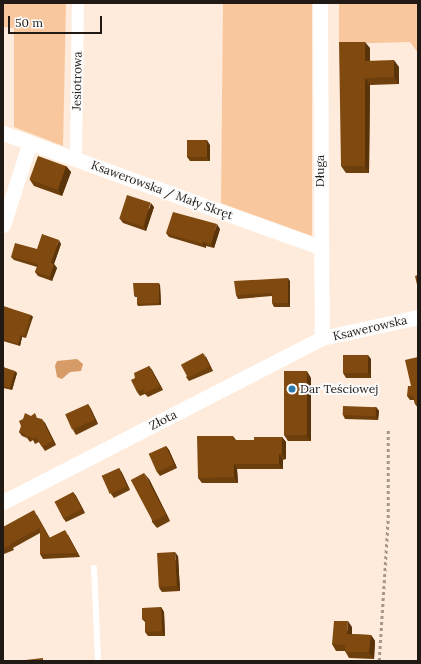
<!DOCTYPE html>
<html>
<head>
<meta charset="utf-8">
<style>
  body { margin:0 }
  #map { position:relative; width:421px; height:664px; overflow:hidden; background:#feebdb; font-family:Lora,serif }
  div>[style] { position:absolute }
  .green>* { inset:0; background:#f9c79d }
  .water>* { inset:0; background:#d79b67 }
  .path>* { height:2.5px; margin-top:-1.25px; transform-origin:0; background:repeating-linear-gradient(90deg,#a5978c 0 3px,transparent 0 6px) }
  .service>* { height:6px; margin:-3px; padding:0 3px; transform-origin:3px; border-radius:3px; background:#fff }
  .minor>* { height:12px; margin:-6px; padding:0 6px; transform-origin:6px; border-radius:6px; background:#fff }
  .tertiary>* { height:15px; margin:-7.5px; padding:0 7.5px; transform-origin:7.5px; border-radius:7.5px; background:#fff }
  .wall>* { inset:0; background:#6d3f0d }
  .shaded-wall>* { inset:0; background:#59330a; transform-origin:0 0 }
  .building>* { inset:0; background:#7f490f; transform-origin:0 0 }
  .dots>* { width:11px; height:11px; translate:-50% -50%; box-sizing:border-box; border:2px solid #fcfcfc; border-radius:50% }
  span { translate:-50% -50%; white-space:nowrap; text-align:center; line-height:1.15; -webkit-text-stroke:4px #fcfcfc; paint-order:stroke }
  .street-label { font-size:12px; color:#201914 }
  .poi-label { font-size:12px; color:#201914 }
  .left { translate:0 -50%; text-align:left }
  .frame { position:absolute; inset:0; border:4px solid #201914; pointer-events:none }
  .scale { position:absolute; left:8px; top:16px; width:94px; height:18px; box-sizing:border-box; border:2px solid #201914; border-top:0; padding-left:5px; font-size:12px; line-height:14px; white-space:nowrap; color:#201914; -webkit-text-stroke:3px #fcfcfc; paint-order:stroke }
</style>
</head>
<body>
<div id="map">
  <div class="green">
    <i style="clip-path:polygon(3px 3px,66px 3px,63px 146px,14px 127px,14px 28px,3px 27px)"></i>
    <i style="clip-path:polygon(223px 3px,312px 3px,312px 236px,221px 203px)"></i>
    <i style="clip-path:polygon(339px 3px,418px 3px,418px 53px,410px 42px,339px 44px)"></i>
  </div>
  <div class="water">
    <i style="clip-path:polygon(77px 359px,83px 364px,81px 371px,70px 372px,62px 379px,57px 377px,55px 366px,57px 361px)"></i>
  </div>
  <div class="path">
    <i style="left:379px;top:661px;width:143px;rotate:-86.4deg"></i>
    <i style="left:388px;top:518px;width:88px;rotate:-90deg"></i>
  </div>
  <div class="service">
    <i style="left:94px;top:568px;width:93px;rotate:87.5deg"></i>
  </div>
  <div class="minor">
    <i style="left:76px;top:159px;width:156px;rotate:-89.3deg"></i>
  </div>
  <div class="tertiary">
    <i style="left:320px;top:3px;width:335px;rotate:89.7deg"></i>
    <i style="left:3px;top:133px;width:337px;rotate:19.8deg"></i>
    <i style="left:3px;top:225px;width:87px;rotate:-72deg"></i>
    <i style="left:3px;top:502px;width:359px;rotate:-27.2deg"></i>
    <i style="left:322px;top:338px;width:98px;rotate:-12.3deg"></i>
  </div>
  <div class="wall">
    <i style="clip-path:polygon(370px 48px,370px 61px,399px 67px,399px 84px,370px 85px,369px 173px,346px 173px,341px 166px)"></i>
    <i style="clip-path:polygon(210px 145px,210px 161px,190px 161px,187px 157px)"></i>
    <i style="clip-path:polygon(66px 166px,71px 172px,62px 196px,34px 186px,30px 180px)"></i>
    <i style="clip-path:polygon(154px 207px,146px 231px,123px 223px,120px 219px)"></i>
    <i style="clip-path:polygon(220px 229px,214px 248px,206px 246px,206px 248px,169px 237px,166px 233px)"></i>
    <i style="clip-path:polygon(61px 244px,54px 264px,57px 268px,52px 281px,38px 276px,35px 272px,37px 267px,14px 260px,11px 257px,37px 249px)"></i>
    <i style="clip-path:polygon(290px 281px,290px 307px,274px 307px,272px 303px,272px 296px,238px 299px,236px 295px)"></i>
    <i style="clip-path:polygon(160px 285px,161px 305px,138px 306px,137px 304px,137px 297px,135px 297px,134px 295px)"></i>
    <i style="clip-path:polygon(3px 306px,33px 317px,26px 338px,22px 337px,20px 346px,3px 341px)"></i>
    <i style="clip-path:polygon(206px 357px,213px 371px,189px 381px,186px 377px)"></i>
    <i style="clip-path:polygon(418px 357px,418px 408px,415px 404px,414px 400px,410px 400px,407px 396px,411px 386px)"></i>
    <i style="clip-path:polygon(371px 359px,371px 378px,346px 378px,343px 373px)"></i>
    <i style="clip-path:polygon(149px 366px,152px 370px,163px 390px,148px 397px,145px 394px,140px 396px,137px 392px,135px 378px)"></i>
    <i style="clip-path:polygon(3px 367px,17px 373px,12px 390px,3px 388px)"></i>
    <i style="clip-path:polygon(311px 378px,311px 441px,288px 441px,284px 435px)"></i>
    <i style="clip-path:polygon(88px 404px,91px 409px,98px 424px,76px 435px,73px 430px)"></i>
    <i style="clip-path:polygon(376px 407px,379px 411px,378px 420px,345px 419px,343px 415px)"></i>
    <i style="clip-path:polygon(38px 418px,45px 423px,56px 445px,45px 451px,39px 442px,35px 444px,33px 440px,30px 442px,27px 438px,22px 436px,19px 432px)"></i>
    <i style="clip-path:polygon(233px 436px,236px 440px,254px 440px,282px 437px,286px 442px,286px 459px,283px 460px,283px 469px,237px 469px,238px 483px,202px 483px,198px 478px)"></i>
    <i style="clip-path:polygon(166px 446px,169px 450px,177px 468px,160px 476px,157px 472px)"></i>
    <i style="clip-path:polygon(119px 468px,122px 473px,130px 490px,114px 498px,111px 494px)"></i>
    <i style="clip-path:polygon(149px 479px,170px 521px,157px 528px,152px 522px)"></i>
    <i style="clip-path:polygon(73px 492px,76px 496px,85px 513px,66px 522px,63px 518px)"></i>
    <i style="clip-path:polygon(37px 515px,50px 538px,68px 535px,80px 557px,43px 559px,40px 554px,40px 533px,13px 548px,14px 550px,4px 554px,3px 553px,3px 527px)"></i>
    <i style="clip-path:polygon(178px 556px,180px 591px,162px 592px,159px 588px)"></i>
    <i style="clip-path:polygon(161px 607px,164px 612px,165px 636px,148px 636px,145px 632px,145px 622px,142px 619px)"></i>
    <i style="clip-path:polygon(352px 627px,352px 634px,371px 635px,375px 641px,374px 659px,349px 658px,345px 651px,336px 651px,332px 644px)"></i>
  </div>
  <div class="shaded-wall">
    <i style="clip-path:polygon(365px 42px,370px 48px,370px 68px,365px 61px)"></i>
    <i style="clip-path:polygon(394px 60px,399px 67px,399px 84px,394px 77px)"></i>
    <i style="clip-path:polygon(365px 78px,370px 85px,369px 173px,365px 166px)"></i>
    <i style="clip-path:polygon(207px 140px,210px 145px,210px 161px,207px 157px)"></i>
    <i style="clip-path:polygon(66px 166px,71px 172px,62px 196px,58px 190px)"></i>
    <i style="clip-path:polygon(151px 203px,154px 207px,146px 231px,144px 226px)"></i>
    <i style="clip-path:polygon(217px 224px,220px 229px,214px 248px,211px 244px)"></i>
    <i style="clip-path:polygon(59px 240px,61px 244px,54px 264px,57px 268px,52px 281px,50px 277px,51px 263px)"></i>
    <i style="clip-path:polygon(203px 242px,206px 246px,206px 248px,203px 244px)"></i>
    <i style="clip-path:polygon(288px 278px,290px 281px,290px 307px,288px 303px)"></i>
    <i style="clip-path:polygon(159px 283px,160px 285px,161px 305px,159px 303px)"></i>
    <i style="left:31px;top:315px;width:3px;height:22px;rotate:45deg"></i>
    <i style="clip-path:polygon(21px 335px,22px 337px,20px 346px,18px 344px)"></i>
    <i style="clip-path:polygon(203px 353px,206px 357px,213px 371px,210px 366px)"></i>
    <i style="clip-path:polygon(368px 355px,371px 359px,371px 378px,368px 373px)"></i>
    <i style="clip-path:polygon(149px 366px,152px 370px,163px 390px,160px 386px)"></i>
    <i style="clip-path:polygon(15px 371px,17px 373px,12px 390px,10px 388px)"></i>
    <i style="clip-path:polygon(307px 371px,311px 378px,311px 441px,306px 435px)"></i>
    <i style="clip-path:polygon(88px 404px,91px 409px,98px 424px,95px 420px)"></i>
    <i style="clip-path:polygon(376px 407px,379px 411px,378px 420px,376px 416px)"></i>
    <i style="clip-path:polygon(42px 419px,45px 423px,56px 445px,53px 441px)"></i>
    <i style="clip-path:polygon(282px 437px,286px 442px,286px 459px,282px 454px)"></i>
    <i style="clip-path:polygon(166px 446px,169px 450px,177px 468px,174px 464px)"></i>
    <i style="clip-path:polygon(279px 454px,283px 460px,283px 469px,279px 464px)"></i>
    <i style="clip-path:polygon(234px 464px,237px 469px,238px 483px,234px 477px)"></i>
    <i style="clip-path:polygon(119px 468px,122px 473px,130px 490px,127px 486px)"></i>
    <i style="clip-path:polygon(144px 473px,149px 479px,170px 521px,166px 515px)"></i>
    <i style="clip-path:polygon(73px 492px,76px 496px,85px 513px,82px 509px)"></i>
    <i style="clip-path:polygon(65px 530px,68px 535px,80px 557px,77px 553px)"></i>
    <i style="clip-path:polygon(175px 552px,178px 556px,180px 591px,177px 586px)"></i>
    <i style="clip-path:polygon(161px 607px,164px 612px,165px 636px,162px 631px)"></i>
    <i style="clip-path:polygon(348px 621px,352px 627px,352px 640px,347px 634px)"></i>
    <i style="clip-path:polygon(371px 635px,375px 641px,374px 659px,369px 652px)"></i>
  </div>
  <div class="building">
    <i style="clip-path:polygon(339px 42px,365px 42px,365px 61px,394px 60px,394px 77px,365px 78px,365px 166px,341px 166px)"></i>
    <i style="left:187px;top:140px;width:20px;height:17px"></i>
    <i style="left:38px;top:156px;width:30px;height:25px;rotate:20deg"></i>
    <i style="left:127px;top:195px;width:25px;height:25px;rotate:18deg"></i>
    <i style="clip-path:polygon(173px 212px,217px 224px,211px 244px,203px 242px,203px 244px,166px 233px)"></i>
    <i style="clip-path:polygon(42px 234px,59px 240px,51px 263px,54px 264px,50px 277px,35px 272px,38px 264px,11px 257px,15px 243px,37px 249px)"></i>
    <i style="clip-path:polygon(418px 275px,418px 289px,415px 276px)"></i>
    <i style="clip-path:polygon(288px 278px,288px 303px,272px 303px,272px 293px,236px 295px,234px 281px)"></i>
    <i style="clip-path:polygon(133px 283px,159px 283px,159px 303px,137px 304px,137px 295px,134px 295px)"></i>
    <i style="clip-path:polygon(3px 306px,31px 315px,24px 336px,21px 335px,18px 344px,3px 339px)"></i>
    <i style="left:203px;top:353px;width:15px;height:25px;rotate:62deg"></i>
    <i style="left:343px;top:355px;width:25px;height:18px"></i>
    <i style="clip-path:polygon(418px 357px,418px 404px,415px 404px,413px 396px,407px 396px,408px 386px,411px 386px,405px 360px)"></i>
    <i style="clip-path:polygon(149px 366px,160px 386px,145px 393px,143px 389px,137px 392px,131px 380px,135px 378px,134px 373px)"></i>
    <i style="clip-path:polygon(3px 367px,15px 371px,10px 388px,3px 386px)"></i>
    <i style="left:284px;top:371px;width:23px;height:64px"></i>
    <i style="left:88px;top:404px;width:17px;height:25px;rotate:66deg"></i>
    <i style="left:343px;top:406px;width:33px;height:9px;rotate:2deg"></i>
    <i style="clip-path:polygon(25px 413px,31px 416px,35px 413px,37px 418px,42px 419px,53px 441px,42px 447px,36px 437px,32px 439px,30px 436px,27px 437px,25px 434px,19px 432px,21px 426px,19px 421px,23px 419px)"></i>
    <i style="clip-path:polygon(197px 436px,233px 436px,233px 440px,254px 440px,254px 437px,282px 437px,282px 454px,279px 454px,279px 464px,234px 464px,234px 477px,198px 478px)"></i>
    <i style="left:166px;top:446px;width:20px;height:19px;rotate:66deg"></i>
    <i style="left:119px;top:468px;width:20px;height:19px;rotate:66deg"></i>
    <i style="left:144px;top:473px;width:47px;height:15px;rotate:62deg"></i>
    <i style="left:73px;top:492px;width:19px;height:21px;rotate:62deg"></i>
    <i style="clip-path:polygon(34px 510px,49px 538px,65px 530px,77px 553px,40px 554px,40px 528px,10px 544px,11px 545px,3px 549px,3px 527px)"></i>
    <i style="left:175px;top:552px;width:34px;height:18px;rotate:87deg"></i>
    <i style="clip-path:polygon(161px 607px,162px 631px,145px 632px,145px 619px,142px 619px,142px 608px)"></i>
    <i style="clip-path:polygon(334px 621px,348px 621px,347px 634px,371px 635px,369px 652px,345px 652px,345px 645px,332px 644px)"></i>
    <i style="clip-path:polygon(43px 658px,43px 661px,17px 661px)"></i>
  </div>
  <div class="dots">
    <i style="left:292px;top:389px;background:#2c7aac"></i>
  </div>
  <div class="street-label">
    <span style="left:77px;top:81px;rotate:-89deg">Jesiotrowa</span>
    <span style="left:320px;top:171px;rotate:-90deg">Długa</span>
    <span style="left:162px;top:190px;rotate:20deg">Ksawerowska / Mały Skręt</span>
    <span style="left:370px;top:328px;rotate:-13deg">Ksawerowska</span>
    <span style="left:163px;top:420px;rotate:-27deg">Złota</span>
  </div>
  <div class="poi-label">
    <span class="left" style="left:300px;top:389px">Dar Teściowej</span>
  </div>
  <div class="frame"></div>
  <div class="scale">50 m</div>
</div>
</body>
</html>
